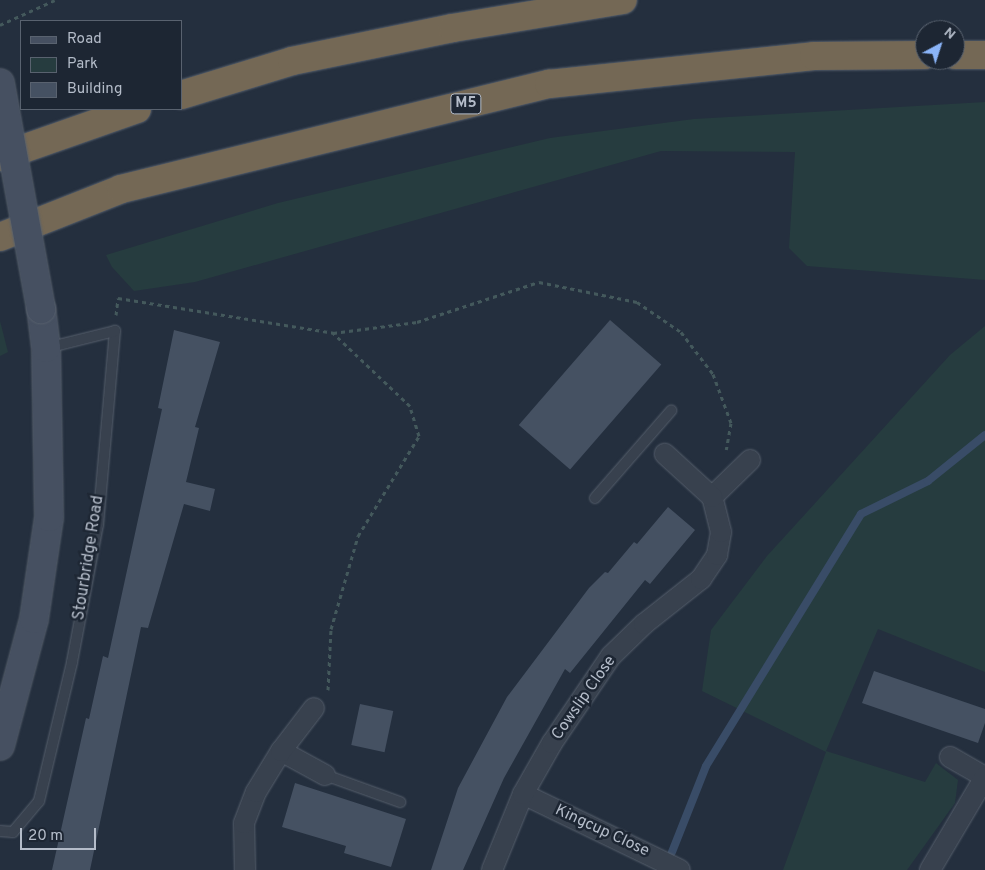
<!DOCTYPE html>
<html>
<head>
<meta charset="utf-8">
<style>
  body { margin:0 }
  #map { position:relative; width:985px; height:870px; overflow:hidden; background:#242f3e; font-family:Overpass,sans-serif }
  div>[style] { position:absolute }
  .green>* { inset:0; background:#263c3f }
  .stream>* { height:8px; margin:-4px; padding:0 4px; transform-origin:4px; border-radius:4px; background:#394c67 }
  .building>* { inset:0; background:#455162; transform-origin:0 0 }
  .path>* { height:3px; margin-top:-1.5px; transform-origin:0; background:repeating-linear-gradient(90deg,#44595c 0 4px,transparent 0 8px) }
  .roads { filter:drop-shadow(0 0 1px #565f6c) drop-shadow(0 0 1px #565f6c) }
  .lane>* { height:10px; margin:-5px; padding:0 5px; transform-origin:5px; border-radius:5px; background:#38414e }
  .street>* { height:20px; margin:-10px; padding:0 10px; transform-origin:10px; border-radius:10px; background:#38414e }
  .secondary>* { height:28px; margin:-14px; padding:0 14px; transform-origin:14px; border-radius:14px; background:#465061 }
  .highway>* { height:28px; margin:-14px; padding:0 14px; transform-origin:14px; border-radius:14px; background:#746855 }
  .bridges { filter:drop-shadow(0 0 1px #565f6c) drop-shadow(0 0 1px #565f6c) }
  .secondary-bridge>* { height:28px; margin:-14px; padding:0 14px; transform-origin:14px; border-radius:14px; background:#465061 }
  span { translate:-50% -50%; white-space:nowrap; text-align:center; line-height:1.15; -webkit-text-stroke:5px #1d2633; paint-order:stroke }
  .shield-label span { padding:1px 4px; background:#1d2633; border:1px solid; border-radius:4px; -webkit-text-stroke-width:0 }
  .shield-label { font-size:15px; color:#b4bcc9; font-weight:700 }
  .street-label { font-size:16px; color:#b4bcc9 }
  .legend { position:absolute; left:20px; top:20px; width:162px; height:90px; box-sizing:border-box; background:#1d2633; border:1px solid #59626f; margin:0; padding:6px 9px; list-style:none; font-size:15px; color:#b4bcc9 }
  .legend li { display:flex; align-items:center; gap:10px; height:25px }
  .legend b { width:25px; border:1px solid #59626f }
  .north { position:absolute; left:915px; top:20px; width:50px; height:50px; box-sizing:border-box; background:#1d2633; border:1px solid #59626f; border-radius:50%; rotate:40deg; font-size:14px; font-weight:700; line-height:20px; text-align:center; color:#b4bcc9 }
  .north::after { content:''; display:block; margin:auto; width:18px; height:22px; background:#8ab4f8; clip-path:polygon(50% 0,100% 100%,50% 72%,0 100%) }
  .scale { position:absolute; left:20px; top:828px; width:76px; height:22px; box-sizing:border-box; border:2px solid #b4bcc9; border-top:0; padding-left:6px; font-size:15px; line-height:18px; white-space:nowrap; color:#b4bcc9; -webkit-text-stroke:4px #1d2633; paint-order:stroke }
</style>
</head>
<body>
<div id="map">
  <div class="green">
    <i style="clip-path:polygon(985px 102px,985px 280px,807px 266px,789px 248px,795px 152px,661px 151px,195px 282px,134px 291px,112px 267px,106px 255px,278px 203px,550px 138px,694px 119px)"></i>
    <i style="clip-path:polygon(0 321px,8px 352px,0 356px)"></i>
    <i style="clip-path:polygon(985px 326px,985px 672px,878px 629px,826px 751px,925px 782px,936px 763px,958px 780px,955px 803px,907px 870px,783px 870px,826px 752px,702px 691px,711px 630px,767px 556px,950px 355px)"></i>
  </div>
  <div class="stream">
    <i style="left:672px;top:852px;width:92px;rotate:-68.4deg"></i>
    <i style="left:706px;top:766px;width:296px;rotate:-58.4deg"></i>
    <i style="left:861px;top:514px;width:75px;rotate:-26.2deg"></i>
    <i style="left:928px;top:481px;width:73px;rotate:-38.9deg"></i>
  </div>
  <div class="building">
    <i style="left:610px;top:320px;width:68px;height:139px;rotate:41deg"></i>
    <i style="clip-path:polygon(174px 330px,220px 342px,195px 427px,199px 428px,186px 482px,215px 489px,210px 511px,184px 504px,148px 628px,141px 627px,90px 870px,52px 870px,86px 718px,89px 719px,103px 656px,108px 658px,162px 409px,158px 408px)"></i>
    <i style="clip-path:polygon(668px 507px,695px 530px,650px 584px,645px 580px,570px 673px,565px 669px,504px 778px,463px 870px,431px 870px,458px 788px,507px 697px,589px 588px,605px 572px,608px 573px,634px 542px,637px 544px)"></i>
    <i style="clip-path:polygon(874px 671px,985px 709px,985px 723px,978px 743px,862px 703px)"></i>
    <i style="left:360px;top:704px;width:34px;height:42px;rotate:12deg"></i>
    <i style="clip-path:polygon(295px 783px,406px 819px,391px 867px,344px 853px,346px 846px,282px 827px)"></i>
  </div>
  <div class="path">
    <i style="left:0;top:25px;width:60px;rotate:-24.4deg"></i>
    <i style="left:116px;top:315px;width:17px;rotate:-83deg"></i>
    <i style="left:118px;top:298px;width:218px;rotate:9.2deg"></i>
    <i style="left:333px;top:333px;width:85px;rotate:-7.5deg"></i>
    <i style="left:417px;top:322px;width:128px;rotate:-18.2deg"></i>
    <i style="left:539px;top:282px;width:100px;rotate:11.5deg"></i>
    <i style="left:637px;top:302px;width:53px;rotate:34.3deg"></i>
    <i style="left:681px;top:332px;width:53px;rotate:52.7deg"></i>
    <i style="left:713px;top:374px;width:52px;rotate:69.8deg"></i>
    <i style="left:731px;top:423px;width:27px;rotate:100deg"></i>
    <i style="left:328px;top:690px;width:61px;rotate:-87.2deg"></i>
    <i style="left:331px;top:629px;width:97px;rotate:-73.8deg"></i>
    <i style="left:358px;top:536px;width:117px;rotate:-58.6deg"></i>
    <i style="left:419px;top:436px;width:31px;rotate:-107deg"></i>
    <i style="left:410px;top:406px;width:106px;rotate:-136.5deg"></i>
  </div>
  <div class="roads">
    <div class="lane">
      <i style="left:595px;top:498px;width:116px;rotate:-48.9deg"></i>
      <i style="left:325px;top:775px;width:80px;rotate:19.8deg"></i>
      <i style="left:0;top:831px;width:13px;rotate:4deg"></i>
      <i style="left:13px;top:832px;width:40px;rotate:-50deg"></i>
      <i style="left:39px;top:801px;width:143px;rotate:-76.6deg"></i>
      <i style="left:72px;top:662px;width:139px;rotate:-79.3deg"></i>
      <i style="left:98px;top:525px;width:195px;rotate:-85deg"></i>
      <i style="left:115px;top:331px;width:70px;rotate:166deg"></i>
    </div>
    <div class="street">
      <i style="left:712px;top:497px;width:53px;rotate:-44.2deg"></i>
      <i style="left:281px;top:751px;width:50px;rotate:28.6deg"></i>
      <i style="left:950px;top:757px;width:40px;rotate:29.7deg"></i>
      <i style="left:523px;top:794px;width:174px;rotate:25.8deg"></i>
      <i style="left:245px;top:870px;width:47px;rotate:-91.2deg"></i>
      <i style="left:244px;top:823px;width:33px;rotate:-69deg"></i>
      <i style="left:256px;top:792px;width:48px;rotate:-58.6deg"></i>
      <i style="left:281px;top:751px;width:54px;rotate:-52.5deg"></i>
      <i style="left:492px;top:870px;width:82px;rotate:-67.8deg"></i>
      <i style="left:523px;top:794px;width:59px;rotate:-60.4deg"></i>
      <i style="left:552px;top:743px;width:105px;rotate:-55.9deg"></i>
      <i style="left:611px;top:656px;width:46px;rotate:-44.1deg"></i>
      <i style="left:644px;top:624px;width:73px;rotate:-38.3deg"></i>
      <i style="left:701px;top:579px;width:29px;rotate:-56deg"></i>
      <i style="left:717px;top:555px;width:23px;rotate:-80deg"></i>
      <i style="left:721px;top:532px;width:36px;rotate:-104deg"></i>
      <i style="left:712px;top:497px;width:64px;rotate:-137.5deg"></i>
      <i style="left:930px;top:870px;width:108px;rotate:-59.4deg"></i>
    </div>
    <div class="secondary">
      <i style="left:0;top:746px;width:131px;rotate:-75deg"></i>
      <i style="left:34px;top:619px;width:103px;rotate:-81.6deg"></i>
      <i style="left:49px;top:517px;width:169px;rotate:-91deg"></i>
      <i style="left:46px;top:348px;width:39px;rotate:-97deg"></i>
    </div>
    <div class="highway">
      <i style="left:955px;top:55px;width:30px"></i>
      <i style="left:181px;top:95px;width:116px;rotate:-17deg"></i>
      <i style="left:292px;top:61px;width:164px;rotate:-11.6deg"></i>
      <i style="left:453px;top:28px;width:172px;rotate:-9.4deg"></i>
      <i style="left:0;top:157px;width:145px;rotate:-19.3deg"></i>
      <i style="left:0;top:237px;width:130px;rotate:-21.6deg"></i>
      <i style="left:121px;top:189px;width:441px;rotate:-13.8deg"></i>
      <i style="left:549px;top:84px;width:266px;rotate:-6deg"></i>
      <i style="left:814px;top:56px;width:111px;rotate:-0.5deg"></i>
    </div>
  </div>
  <div class="bridges">
    <div class="secondary-bridge">
      <i style="left:0;top:83px;width:230px;rotate:79.7deg"></i>
    </div>
  </div>
  <div class="shield-label">
    <span style="left:466px;top:104px">M5</span>
  </div>
  <div class="street-label">
    <span style="left:89px;top:558px;rotate:-81deg">Stourbridge Road</span>
    <span style="left:584px;top:698px;rotate:-55deg">Cowslip Close</span>
    <span style="left:602px;top:831px;rotate:25deg">Kingcup Close</span>
  </div>
  <ul class="legend">
  <li><b style="height:6px;background:#465061"></b>Road</li>
  <li><b style="height:14px;background:#263c3f"></b>Park</li>
  <li><b style="height:14px;background:#455162"></b>Building</li>
  </ul>
  <div class="north">N</div>
  <div class="scale">20 m</div>
</div>
</body>
</html>
